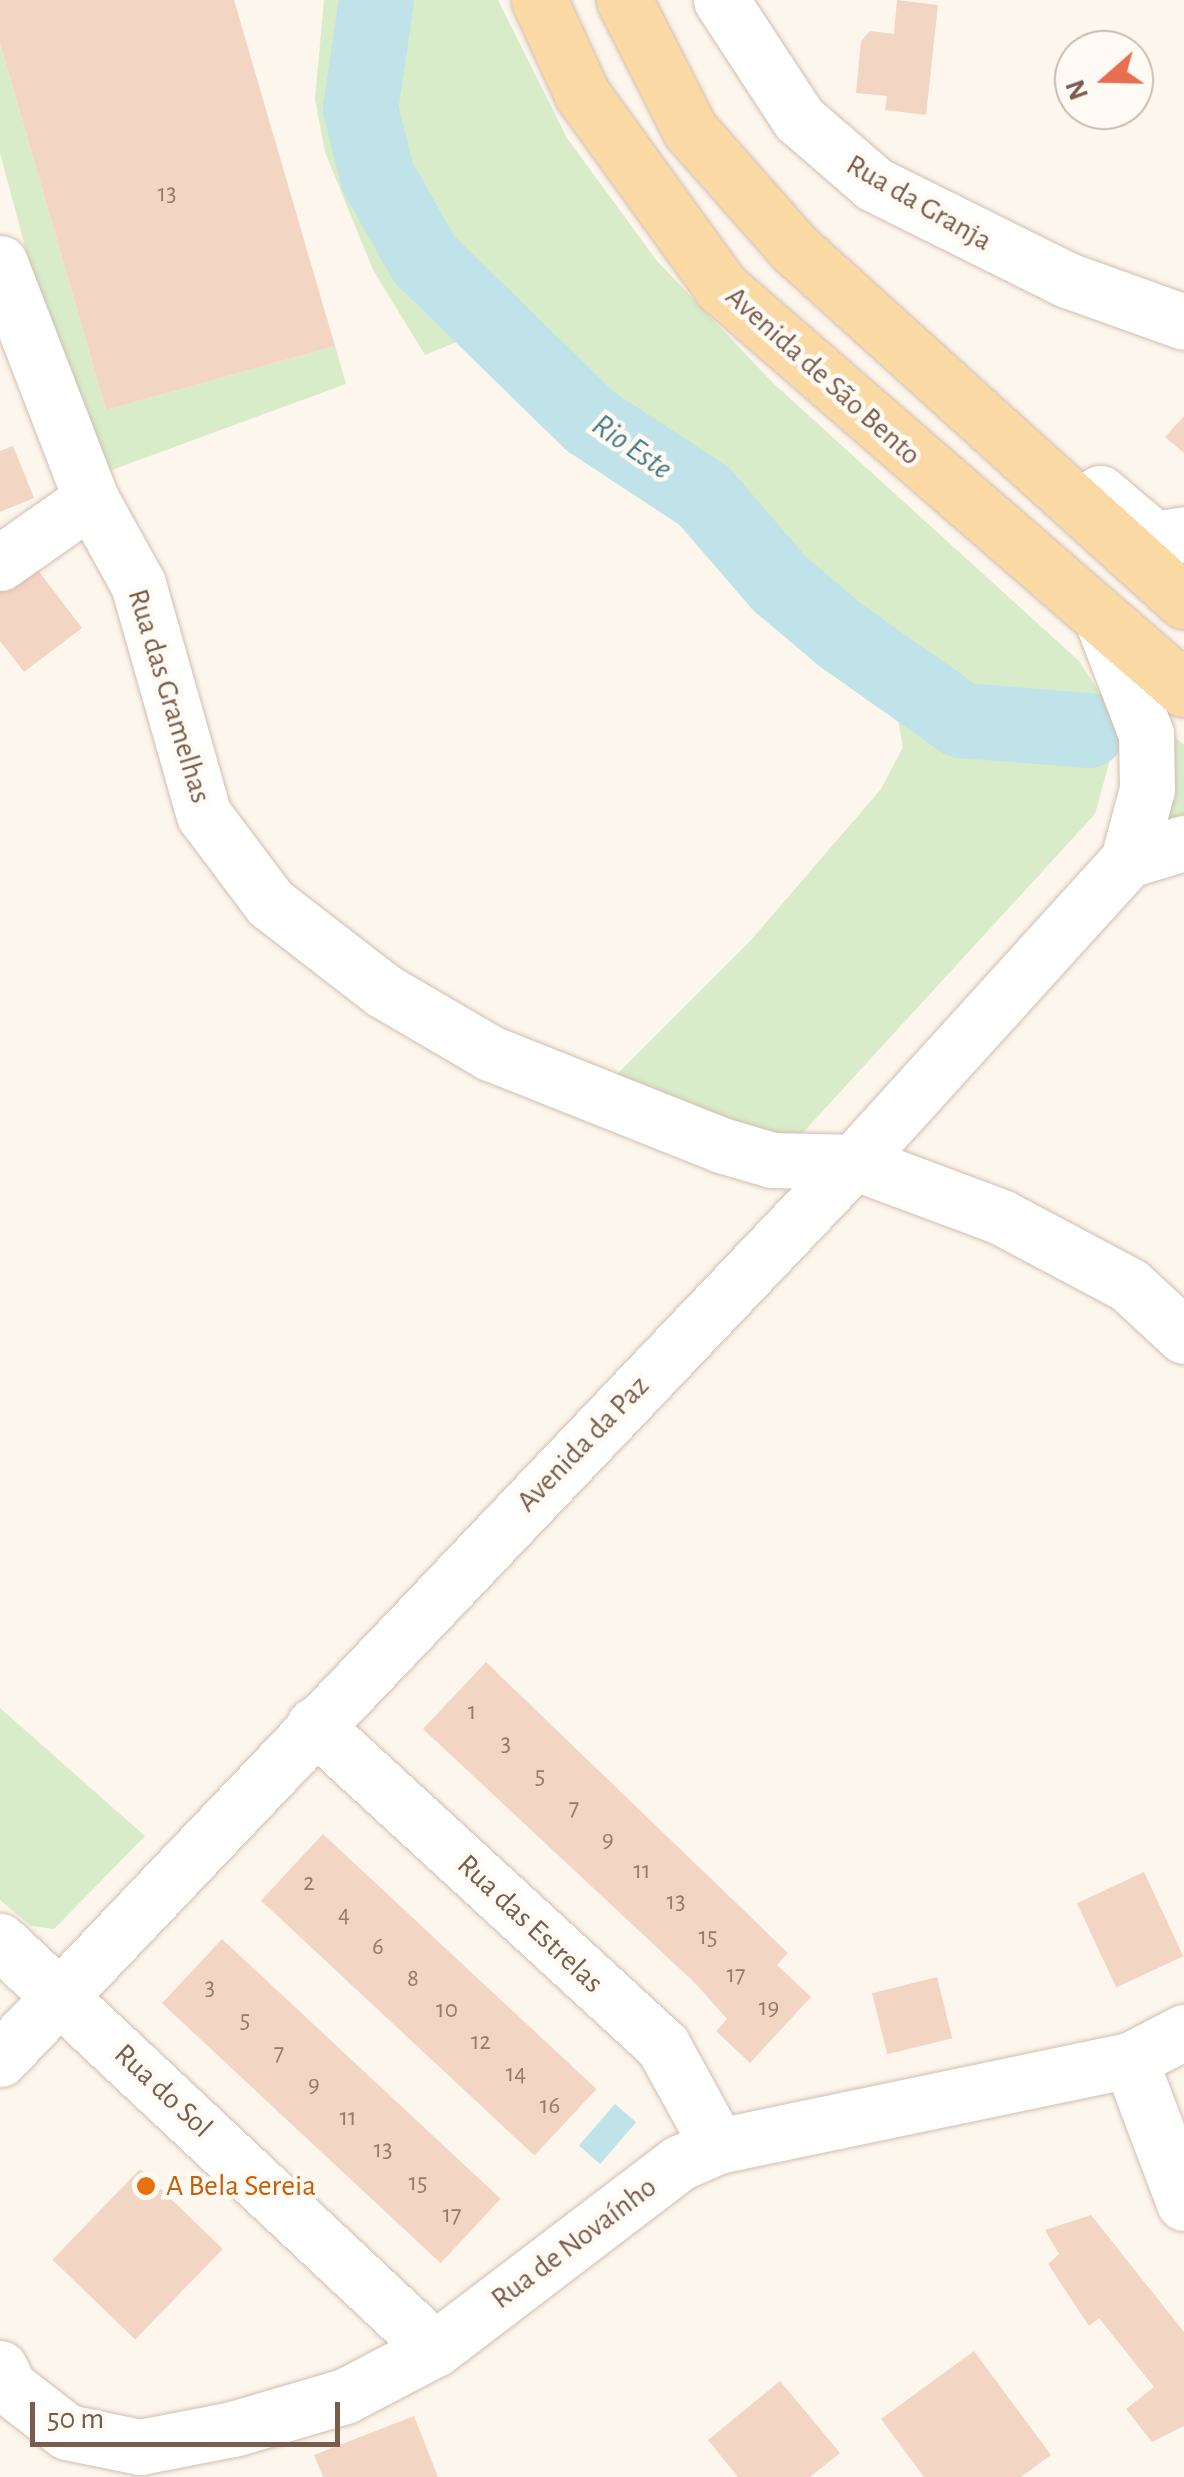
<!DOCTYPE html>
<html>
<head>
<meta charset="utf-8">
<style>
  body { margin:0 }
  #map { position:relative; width:1184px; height:2477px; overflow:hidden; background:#fdf6ec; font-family:"Alegreya Sans",sans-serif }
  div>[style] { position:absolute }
  .green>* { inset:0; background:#d8ecc9 }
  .water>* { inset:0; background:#bfe3e8; transform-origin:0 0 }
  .river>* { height:75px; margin:-37.5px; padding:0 37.5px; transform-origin:37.5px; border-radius:37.5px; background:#bfe3e8 }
  .building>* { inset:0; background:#f3d5c3; transform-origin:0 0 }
  .roads { filter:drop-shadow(0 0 2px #d1beb0) drop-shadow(0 0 2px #d1beb0) }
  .minor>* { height:55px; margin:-27.5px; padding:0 27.5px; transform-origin:27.5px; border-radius:27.5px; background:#fff }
  .major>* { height:55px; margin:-27.5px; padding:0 27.5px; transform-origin:27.5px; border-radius:27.5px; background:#fbd9a5 }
  .dots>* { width:28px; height:28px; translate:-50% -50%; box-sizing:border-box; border:5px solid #fffaf3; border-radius:50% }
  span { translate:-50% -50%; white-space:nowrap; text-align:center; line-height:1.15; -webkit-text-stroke:9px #fffaf3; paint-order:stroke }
  .number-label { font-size:25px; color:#987a6a }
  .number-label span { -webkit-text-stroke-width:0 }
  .street-label { font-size:30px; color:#7a5c4d }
  .food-label { font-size:30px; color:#c56008 }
  .left { translate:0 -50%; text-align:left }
  .water-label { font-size:32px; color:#437c86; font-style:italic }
  .north { position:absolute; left:1054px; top:30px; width:100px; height:100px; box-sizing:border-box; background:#fffaf3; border:2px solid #cabbb1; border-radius:50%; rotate:250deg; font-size:28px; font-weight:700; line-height:40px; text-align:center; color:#7a5c4d }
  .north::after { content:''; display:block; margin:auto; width:35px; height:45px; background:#e76f51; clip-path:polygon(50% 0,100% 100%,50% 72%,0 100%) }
  .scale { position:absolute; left:30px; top:2402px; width:310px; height:45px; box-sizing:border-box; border:5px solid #7a5c4d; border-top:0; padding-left:12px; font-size:30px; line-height:35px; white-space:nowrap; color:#7a5c4d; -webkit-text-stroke:8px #fffaf3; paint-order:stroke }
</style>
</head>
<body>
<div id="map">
  <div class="green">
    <i style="clip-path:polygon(324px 0,365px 0,350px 115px,368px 181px,421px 269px,476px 334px,425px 355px,373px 270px,325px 152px,315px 99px)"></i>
    <i style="clip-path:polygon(388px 0,498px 0,567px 138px,657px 261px,773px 383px,1079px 661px,1105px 701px,1115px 742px,1095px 814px,797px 1139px,755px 1140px,611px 1080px,752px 939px,881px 789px,903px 747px,893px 693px,870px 671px,885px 654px,796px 585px,716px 492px,576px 396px,416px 231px,388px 179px,368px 83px)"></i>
    <i style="clip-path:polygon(0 43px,106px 410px,335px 346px,346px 384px,109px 471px,31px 269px,0 153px)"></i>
    <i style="clip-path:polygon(1154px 719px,1184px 745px,1184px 818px,1144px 837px)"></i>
    <i style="clip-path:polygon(0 1708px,145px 1836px,54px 1929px,31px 1926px,0 1900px)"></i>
  </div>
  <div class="water">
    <i style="left:615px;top:2104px;width:28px;height:55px;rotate:41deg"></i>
  </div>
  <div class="river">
    <i style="left:376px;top:0;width:109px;rotate:98.4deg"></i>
    <i style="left:360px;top:108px;width:70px;rotate:76deg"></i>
    <i style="left:377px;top:176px;width:95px;rotate:60.5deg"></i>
    <i style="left:424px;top:259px;width:232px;rotate:44.3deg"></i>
    <i style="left:590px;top:421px;width:136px;rotate:33.3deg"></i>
    <i style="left:704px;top:496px;width:115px;rotate:49.2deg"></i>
    <i style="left:779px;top:583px;width:82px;rotate:40.1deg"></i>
    <i style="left:842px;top:636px;width:146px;rotate:35.2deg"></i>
    <i style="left:961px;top:720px;width:127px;rotate:4.5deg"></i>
  </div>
  <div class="building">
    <i style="clip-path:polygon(0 0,234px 0,335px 346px,106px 410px,0 43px)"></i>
    <i style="clip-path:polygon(897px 0,938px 5px,926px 115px,885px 110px,887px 96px,856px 93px,861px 41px,870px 31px,894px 34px)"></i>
    <i style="clip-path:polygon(1184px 416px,1184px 453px,1165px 437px)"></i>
    <i style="clip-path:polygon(13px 446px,34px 498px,0 512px,0 451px)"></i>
    <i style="clip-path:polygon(34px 565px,82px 628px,24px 672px,0 641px,0 591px)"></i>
    <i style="clip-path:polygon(486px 1662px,788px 1953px,777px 1965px,811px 1997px,750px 2063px,716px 2031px,727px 2019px,696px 1984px,423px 1729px)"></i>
    <i style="left:323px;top:1834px;width:374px;height:91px;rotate:43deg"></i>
    <i style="left:1144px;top:1872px;width:93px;height:74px;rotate:65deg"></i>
    <i style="left:222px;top:1939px;width:381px;height:88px;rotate:43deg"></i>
    <i style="left:937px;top:1977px;width:63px;height:67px;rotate:76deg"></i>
    <i style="left:140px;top:2169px;width:115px;height:126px;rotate:44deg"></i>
    <i style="clip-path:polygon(1091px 2215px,1184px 2332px,1184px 2426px,1152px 2442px,1126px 2409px,1154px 2387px,1099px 2318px,1089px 2326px,1048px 2264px,1059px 2254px,1045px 2230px)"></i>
    <i style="clip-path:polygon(974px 2351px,1051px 2455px,1021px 2477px,924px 2477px,881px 2419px)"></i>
    <i style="clip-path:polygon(780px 2381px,840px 2453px,810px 2477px,738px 2477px,708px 2440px)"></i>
    <i style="clip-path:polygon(414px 2416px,438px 2477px,323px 2477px,314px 2455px)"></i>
  </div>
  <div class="roads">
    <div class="minor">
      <i style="left:721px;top:0;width:142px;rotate:56.8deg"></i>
      <i style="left:799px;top:119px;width:99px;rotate:40.9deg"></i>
      <i style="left:874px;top:184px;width:216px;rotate:26.4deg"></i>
      <i style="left:1067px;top:280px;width:124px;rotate:19.7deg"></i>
      <i style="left:0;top:263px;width:253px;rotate:68.9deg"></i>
      <i style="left:91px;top:499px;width:97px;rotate:61.1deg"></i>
      <i style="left:138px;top:584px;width:240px;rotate:74.1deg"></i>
      <i style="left:204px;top:815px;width:110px;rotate:53.1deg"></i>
      <i style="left:270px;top:903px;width:144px;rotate:37.7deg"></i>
      <i style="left:384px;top:991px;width:123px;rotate:30.3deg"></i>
      <i style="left:490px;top:1053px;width:249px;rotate:21.7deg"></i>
      <i style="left:721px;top:1145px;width:53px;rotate:16.4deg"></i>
      <i style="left:772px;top:1160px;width:82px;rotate:1.4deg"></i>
      <i style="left:854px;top:1162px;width:157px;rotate:20.5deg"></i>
      <i style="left:1001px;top:1217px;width:145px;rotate:28deg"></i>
      <i style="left:1129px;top:1285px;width:75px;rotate:42.8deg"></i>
      <i style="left:1100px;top:493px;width:71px;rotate:40.4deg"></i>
      <i style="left:1154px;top:539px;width:30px;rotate:-9deg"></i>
      <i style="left:0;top:563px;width:111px;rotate:-35.1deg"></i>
      <i style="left:1128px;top:860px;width:59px;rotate:-16.9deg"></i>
      <i style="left:314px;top:1725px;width:474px;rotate:42.6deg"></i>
      <i style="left:663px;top:2046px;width:114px;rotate:61.2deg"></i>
      <i style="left:0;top:1941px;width:596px;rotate:43.17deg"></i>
      <i style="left:0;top:2059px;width:1239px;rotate:-46.41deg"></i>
      <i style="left:854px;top:1162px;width:408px;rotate:-47.8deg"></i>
      <i style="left:1128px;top:860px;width:73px;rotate:-75deg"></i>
      <i style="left:1147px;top:789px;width:55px;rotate:-91deg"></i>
      <i style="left:1146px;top:734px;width:125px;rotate:-111deg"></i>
      <i style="left:1130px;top:2060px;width:153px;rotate:69.3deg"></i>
      <i style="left:0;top:2368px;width:21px;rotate:65deg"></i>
      <i style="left:9px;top:2387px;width:73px;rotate:37.8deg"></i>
      <i style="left:67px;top:2432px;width:75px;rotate:11.6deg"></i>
      <i style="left:140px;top:2447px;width:95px;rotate:-11deg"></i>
      <i style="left:233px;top:2429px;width:117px;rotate:-16.4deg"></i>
      <i style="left:345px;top:2396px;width:102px;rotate:-27.6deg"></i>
      <i style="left:435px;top:2349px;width:307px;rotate:-37.3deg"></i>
      <i style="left:679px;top:2163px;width:43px;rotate:-23.6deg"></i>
      <i style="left:718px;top:2146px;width:421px;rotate:-11.8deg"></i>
      <i style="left:1130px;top:2060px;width:61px;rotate:-27.4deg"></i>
    </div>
    <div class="major">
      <i style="left:539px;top:0;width:103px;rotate:65.4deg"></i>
      <i style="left:582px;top:94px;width:238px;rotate:54.2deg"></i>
      <i style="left:721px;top:287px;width:613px;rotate:40.97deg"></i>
      <i style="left:624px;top:0;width:146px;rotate:63.1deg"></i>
      <i style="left:690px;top:130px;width:157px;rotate:48.6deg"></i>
      <i style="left:794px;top:248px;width:526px;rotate:42.15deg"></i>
    </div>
  </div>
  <div class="dots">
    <i style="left:146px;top:2186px;background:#e8710a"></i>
  </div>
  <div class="number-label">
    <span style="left:167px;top:194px">13</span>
    <span style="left:472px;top:1712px">1</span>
    <span style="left:506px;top:1744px">3</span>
    <span style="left:540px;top:1776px">5</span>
    <span style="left:574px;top:1808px">7</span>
    <span style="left:608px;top:1840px">9</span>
    <span style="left:642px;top:1871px">11</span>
    <span style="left:309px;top:1883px">2</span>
    <span style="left:676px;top:1902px">13</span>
    <span style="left:344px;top:1915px">4</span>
    <span style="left:708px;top:1937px">15</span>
    <span style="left:378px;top:1947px">6</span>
    <span style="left:736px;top:1975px">17</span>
    <span style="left:413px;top:1979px">8</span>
    <span style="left:210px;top:1988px">3</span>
    <span style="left:769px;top:2008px">19</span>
    <span style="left:447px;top:2010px">10</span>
    <span style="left:245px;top:2020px">5</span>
    <span style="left:481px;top:2042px">12</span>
    <span style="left:279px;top:2053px">7</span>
    <span style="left:516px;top:2074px">14</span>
    <span style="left:314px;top:2085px">9</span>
    <span style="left:550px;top:2106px">16</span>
    <span style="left:348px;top:2118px">11</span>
    <span style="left:383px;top:2150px">13</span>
    <span style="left:418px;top:2183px">15</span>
    <span style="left:452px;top:2215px">17</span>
  </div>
  <div class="street-label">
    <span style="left:919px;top:203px;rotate:30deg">Rua da Granja</span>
    <span style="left:823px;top:376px;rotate:42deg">Avenida de São Bento</span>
    <span style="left:169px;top:696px;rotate:73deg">Rua das Gramelhas</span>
    <span style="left:583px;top:1444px;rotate:-46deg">Avenida da Paz</span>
    <span style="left:530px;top:1924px;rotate:43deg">Rua das Estrelas</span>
    <span style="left:163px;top:2091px;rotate:43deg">Rua do Sol</span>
    <span style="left:574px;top:2243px;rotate:-37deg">Rua de Novaínho</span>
  </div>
  <div class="food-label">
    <span class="left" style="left:166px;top:2186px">A Bela Sereia</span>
  </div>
  <div class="water-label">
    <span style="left:632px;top:447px;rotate:35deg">Rio Este</span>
  </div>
  <div class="north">N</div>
  <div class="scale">50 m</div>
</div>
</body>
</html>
